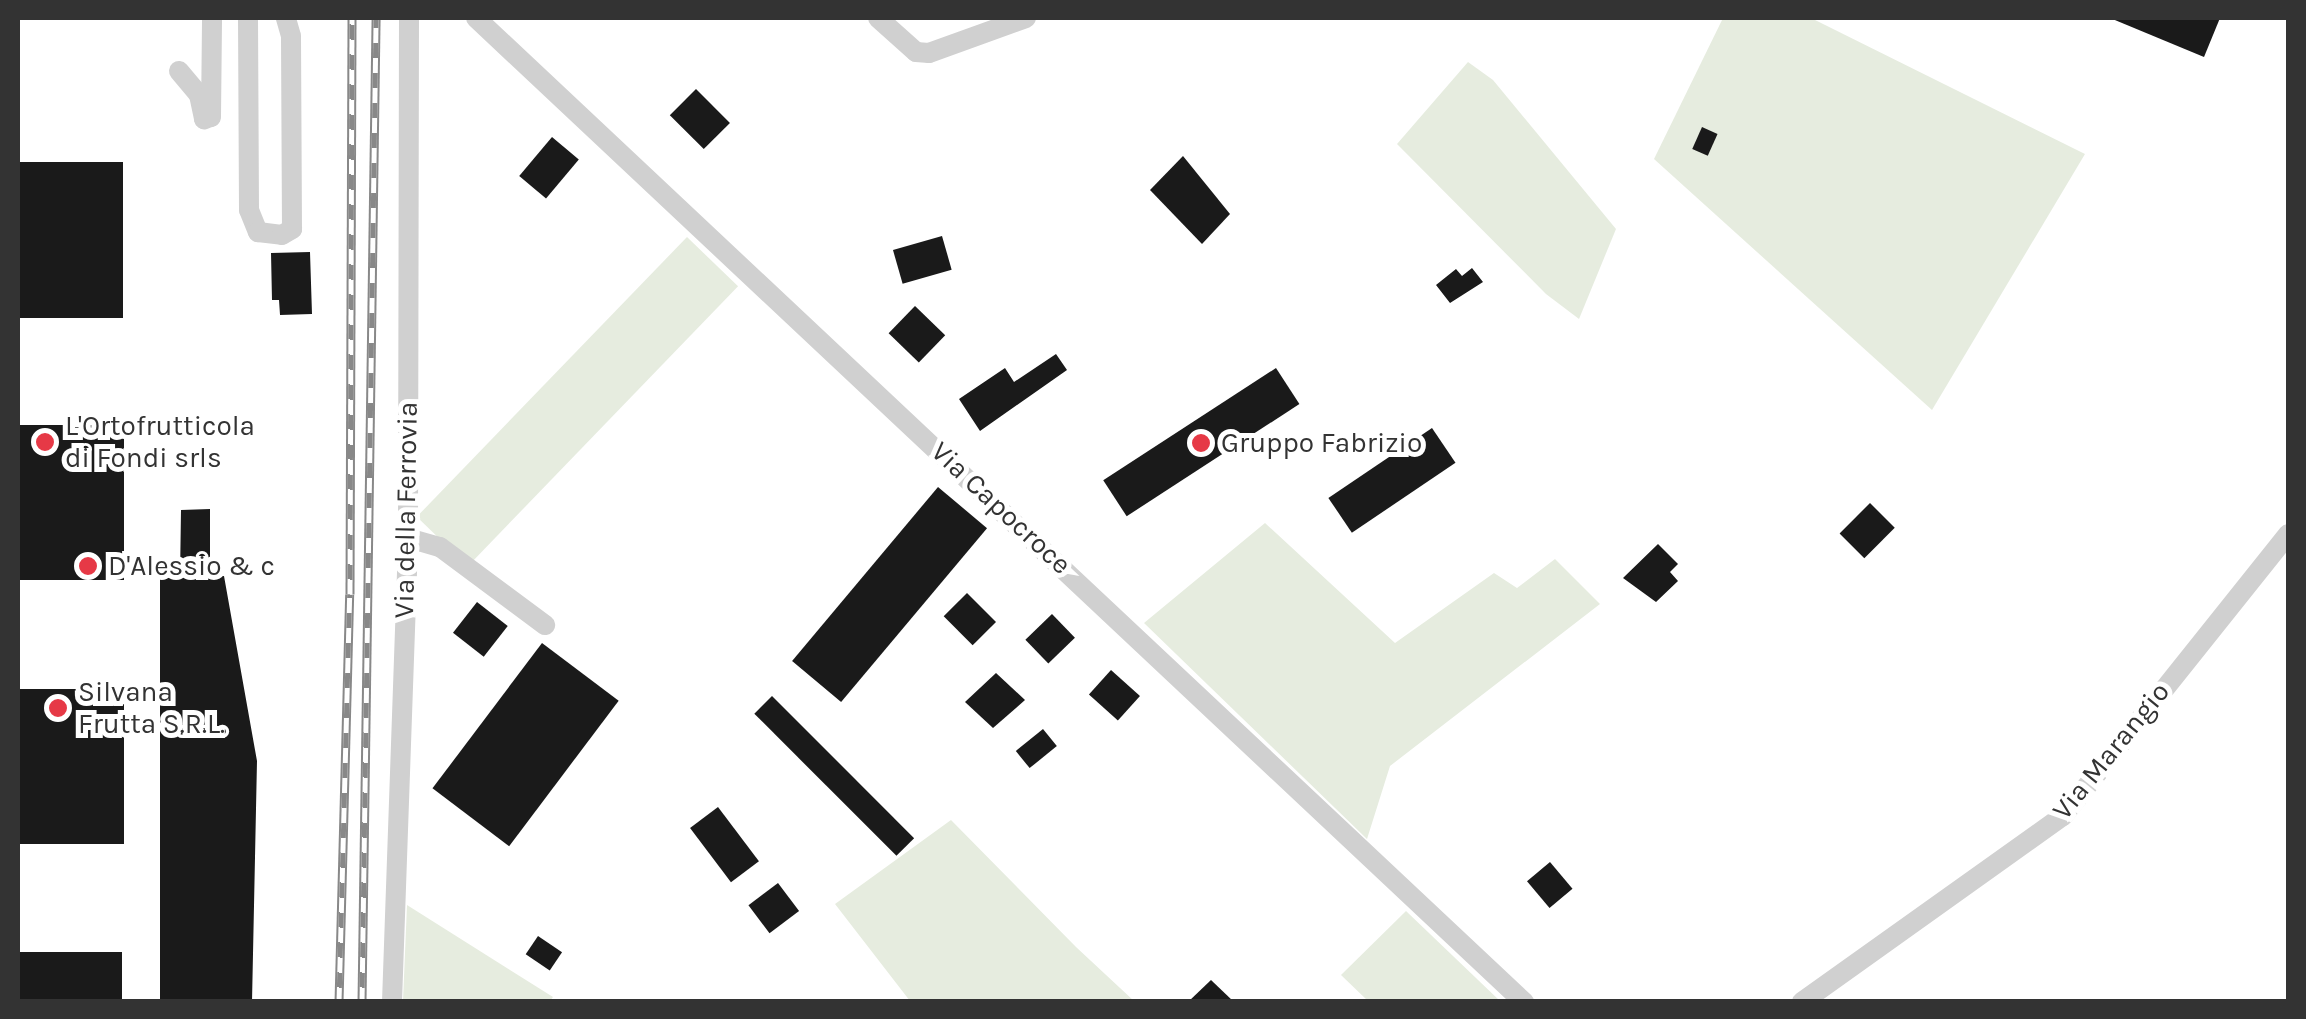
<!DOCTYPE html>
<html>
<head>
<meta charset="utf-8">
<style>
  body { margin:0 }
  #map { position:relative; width:2306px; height:1019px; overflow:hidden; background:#fff; font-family:Karla,sans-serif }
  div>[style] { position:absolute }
  .green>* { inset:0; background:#e6ecdf; transform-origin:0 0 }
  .building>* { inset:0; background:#1a1a1a; transform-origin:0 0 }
  .minor>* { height:20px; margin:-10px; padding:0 10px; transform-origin:10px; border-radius:10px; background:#d0d0d0 }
  .rail>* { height:9px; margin-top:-4.5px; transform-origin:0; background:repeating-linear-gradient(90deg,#fff 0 15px,#888 0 30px); box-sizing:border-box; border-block:2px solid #888 }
  .dots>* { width:28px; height:28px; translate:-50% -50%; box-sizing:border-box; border:5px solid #fff; border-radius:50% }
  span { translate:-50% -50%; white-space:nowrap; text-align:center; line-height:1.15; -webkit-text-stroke:10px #fff; paint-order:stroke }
  .poi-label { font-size:28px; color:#333 }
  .left { translate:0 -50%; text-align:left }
  .street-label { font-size:28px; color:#333 }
  .frame { position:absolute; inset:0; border:20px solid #333; pointer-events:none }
</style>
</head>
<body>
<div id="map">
  <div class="green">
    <i style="clip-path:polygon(1723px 18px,1811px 18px,2085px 154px,1932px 410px,1654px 159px)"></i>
    <i style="clip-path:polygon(1468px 62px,1493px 80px,1616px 229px,1579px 319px,1546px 294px,1397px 144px)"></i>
    <i style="left:687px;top:237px;width:71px;height:389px;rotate:44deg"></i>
    <i style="clip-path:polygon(1265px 523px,1395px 643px,1494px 573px,1517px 588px,1555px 559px,1600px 604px,1390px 766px,1367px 839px,1144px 623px)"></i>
    <i style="clip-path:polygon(951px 820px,1076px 947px,1134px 1001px,910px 1001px,835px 904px)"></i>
    <i style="clip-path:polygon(407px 905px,553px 997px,550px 1001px,403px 1001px)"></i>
    <i style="clip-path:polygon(1406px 911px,1500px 1001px,1368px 1001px,1341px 975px)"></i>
  </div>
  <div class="building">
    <i style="clip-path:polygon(2110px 18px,2220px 18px,2204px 57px)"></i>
    <i style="left:696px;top:89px;width:48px;height:37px;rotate:45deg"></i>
    <i style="left:1702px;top:127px;width:17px;height:24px;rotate:24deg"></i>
    <i style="left:552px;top:137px;width:35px;height:51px;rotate:40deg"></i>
    <i style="clip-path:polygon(1183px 156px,1230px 214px,1202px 244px,1150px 190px)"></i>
    <i style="left:18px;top:162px;width:105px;height:156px"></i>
    <i style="left:942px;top:236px;width:35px;height:51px;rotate:74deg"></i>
    <i style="clip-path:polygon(310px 252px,312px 314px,280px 315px,279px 300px,272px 300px,271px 253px)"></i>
    <i style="clip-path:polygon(1472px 268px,1483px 282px,1450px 303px,1436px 285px,1456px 269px,1462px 276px)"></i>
    <i style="left:915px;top:306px;width:42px;height:38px;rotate:44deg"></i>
    <i style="clip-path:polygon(1056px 354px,1067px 370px,980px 431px,959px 399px,1005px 368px,1014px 382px)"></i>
    <i style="left:1276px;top:368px;width:43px;height:206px;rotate:57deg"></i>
    <i style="left:18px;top:425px;width:106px;height:155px"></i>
    <i style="left:1432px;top:428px;width:42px;height:125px;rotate:56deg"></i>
    <i style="left:938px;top:487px;width:64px;height:227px;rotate:40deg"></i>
    <i style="left:1870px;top:503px;width:35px;height:43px;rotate:45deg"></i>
    <i style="clip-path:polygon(210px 509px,210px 577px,224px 576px,257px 761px,252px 1002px,160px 1002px,160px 578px,180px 577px,181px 510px)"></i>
    <i style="clip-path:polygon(1658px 544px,1678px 564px,1670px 572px,1678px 581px,1656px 602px,1623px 578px)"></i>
    <i style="left:967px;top:593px;width:41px;height:33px;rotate:45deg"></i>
    <i style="left:477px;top:602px;width:39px;height:39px;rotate:38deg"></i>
    <i style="left:1052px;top:614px;width:33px;height:37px;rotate:46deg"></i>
    <i style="left:542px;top:643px;width:96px;height:182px;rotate:37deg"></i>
    <i style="left:1111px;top:670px;width:39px;height:33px;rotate:42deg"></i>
    <i style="clip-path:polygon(996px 673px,1025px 700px,993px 728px,965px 702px)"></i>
    <i style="left:18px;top:689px;width:106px;height:155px"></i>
    <i style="left:772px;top:696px;width:201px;height:25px;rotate:45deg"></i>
    <i style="left:1043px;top:729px;width:22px;height:35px;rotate:51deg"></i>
    <i style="left:718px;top:807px;width:68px;height:35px;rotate:53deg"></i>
    <i style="left:1550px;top:862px;width:35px;height:30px;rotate:50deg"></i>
    <i style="left:778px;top:883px;width:35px;height:37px;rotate:53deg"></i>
    <i style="left:538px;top:936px;width:29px;height:22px;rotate:34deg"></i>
    <i style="left:18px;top:952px;width:104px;height:50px"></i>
    <i style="clip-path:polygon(1211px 980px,1234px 1002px,1188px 1002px)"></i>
  </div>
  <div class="minor">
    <i style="left:248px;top:18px;width:192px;rotate:89.7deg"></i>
    <i style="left:249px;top:210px;width:24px;rotate:68deg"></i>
    <i style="left:258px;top:232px;width:24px;rotate:7deg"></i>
    <i style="left:282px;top:235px;width:12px;rotate:-31deg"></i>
    <i style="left:292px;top:229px;width:193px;rotate:-90.3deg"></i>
    <i style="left:291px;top:36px;width:19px;rotate:-106deg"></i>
    <i style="left:476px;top:18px;width:1438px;rotate:43.2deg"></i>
    <i style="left:878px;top:18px;width:51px;rotate:41.8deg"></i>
    <i style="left:916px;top:52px;width:13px;rotate:4deg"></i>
    <i style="left:929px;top:53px;width:103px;rotate:-19.8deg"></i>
    <i style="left:179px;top:71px;width:31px;rotate:50deg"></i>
    <i style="left:199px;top:95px;width:25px;rotate:78deg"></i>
    <i style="left:204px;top:119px;width:7px;rotate:-16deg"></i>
    <i style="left:211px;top:117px;width:99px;rotate:-89.4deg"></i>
    <i style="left:408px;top:538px;width:33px;rotate:16deg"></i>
    <i style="left:440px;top:547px;width:131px;rotate:36.6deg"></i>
    <i style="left:392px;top:1002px;width:464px;rotate:-88deg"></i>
    <i style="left:408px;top:538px;width:520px;rotate:-89.89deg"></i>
    <i style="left:1802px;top:1002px;width:320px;rotate:-35.5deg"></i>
    <i style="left:2063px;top:816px;width:361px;rotate:-51.4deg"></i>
  </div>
  <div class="rail">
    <i style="left:339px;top:1002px;width:408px;rotate:-88.5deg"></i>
    <i style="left:350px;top:594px;width:576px;rotate:-89.8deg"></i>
    <i style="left:362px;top:1002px;width:984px;rotate:-89.18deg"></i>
  </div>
  <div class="dots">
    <i style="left:45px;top:442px;background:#e63946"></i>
    <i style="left:1201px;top:443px;background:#e63946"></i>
    <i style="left:88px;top:566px;background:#e63946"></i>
    <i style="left:58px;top:708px;background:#e63946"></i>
  </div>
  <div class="poi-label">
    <span class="left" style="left:65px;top:442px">L'Ortofrutticola<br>di Fondi srls</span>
    <span class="left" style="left:1221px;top:443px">Gruppo Fabrizio</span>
    <span class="left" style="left:108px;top:566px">D'Alessio &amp; c</span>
    <span class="left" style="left:78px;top:708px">Silvana<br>Frutta S.R.L.</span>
  </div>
  <div class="street-label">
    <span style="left:1001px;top:508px;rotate:43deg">Via Capocroce</span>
    <span style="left:406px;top:510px;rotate:-89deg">Via della Ferrovia</span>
    <span style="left:2111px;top:751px;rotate:-51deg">Via Marangio</span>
  </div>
  <div class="frame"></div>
</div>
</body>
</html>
